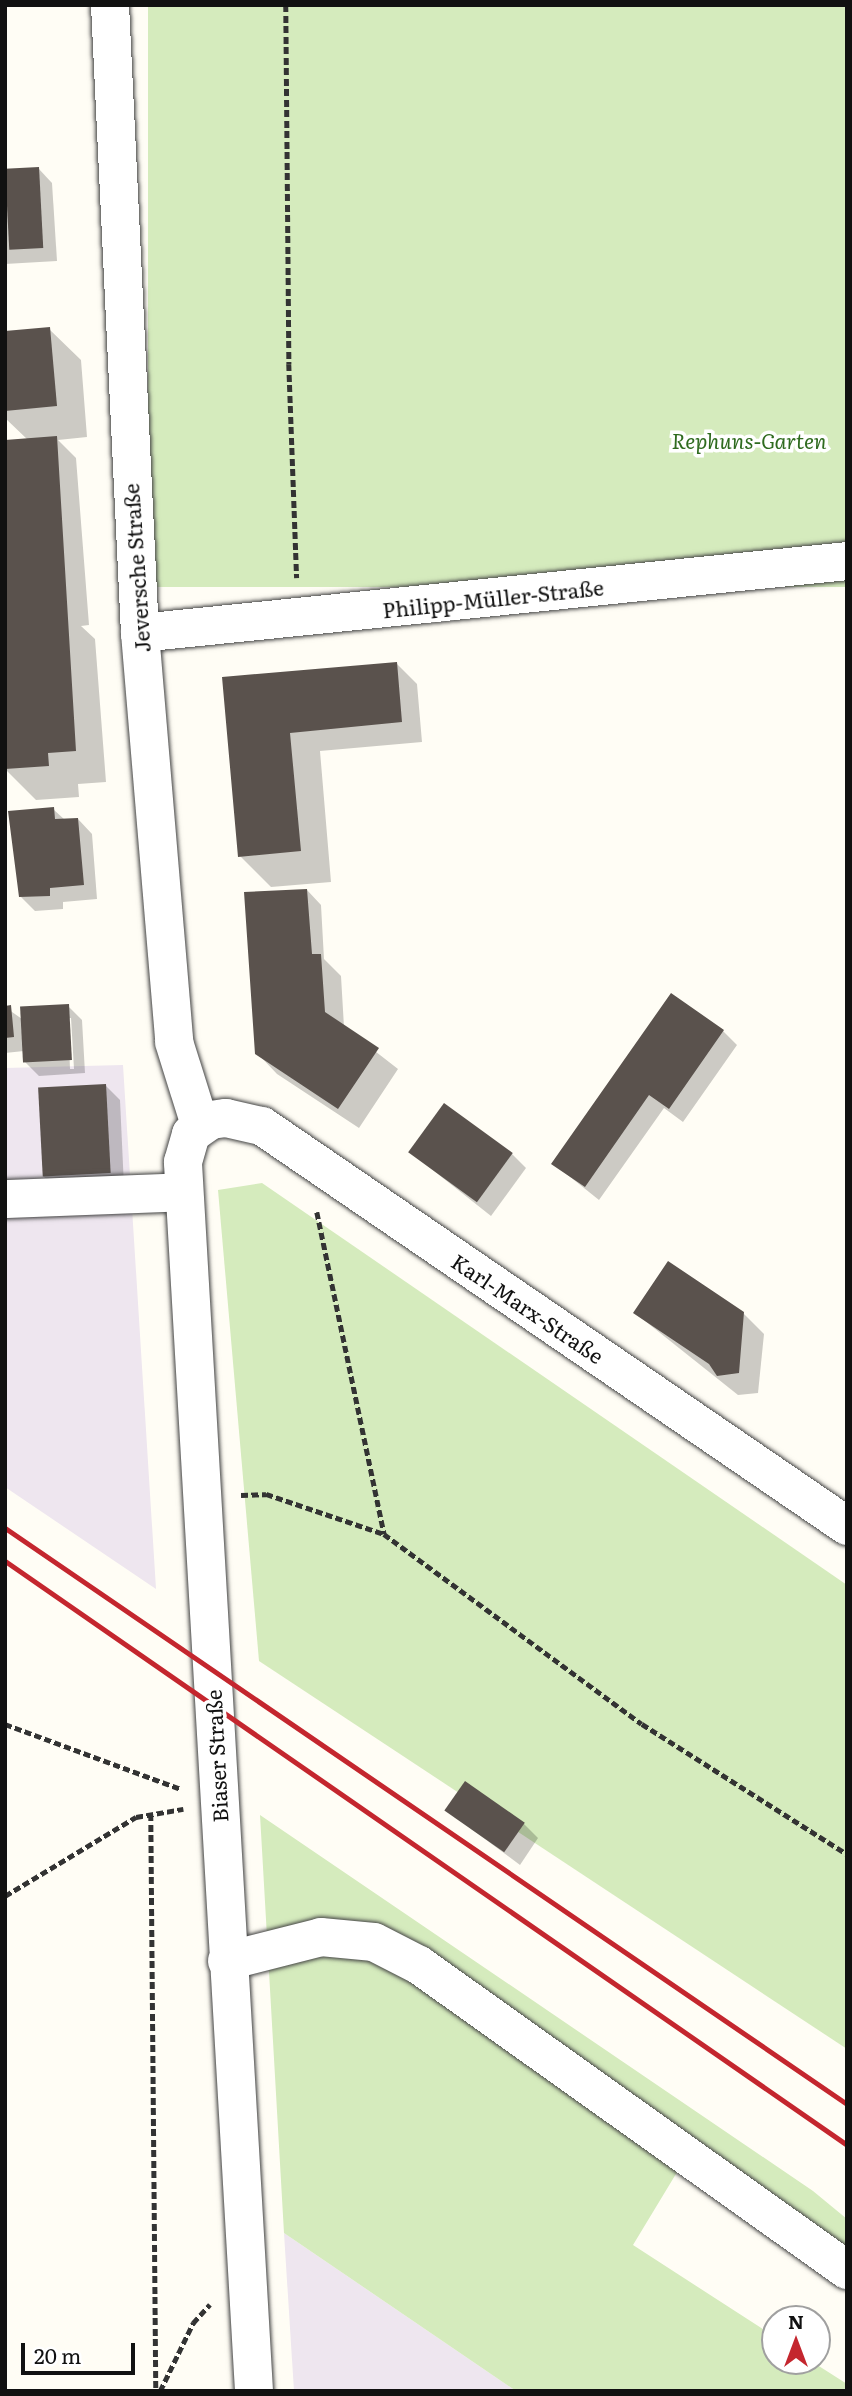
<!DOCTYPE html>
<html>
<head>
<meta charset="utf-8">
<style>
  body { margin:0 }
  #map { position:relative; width:852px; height:2396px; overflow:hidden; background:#fffdf5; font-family:Literata,serif }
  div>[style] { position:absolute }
  .industrial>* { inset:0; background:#eee6ef }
  .green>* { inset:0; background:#d5ebbd; transform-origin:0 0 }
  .shadow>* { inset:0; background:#0003 }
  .building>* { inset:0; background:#5a524d; transform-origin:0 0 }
  .path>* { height:4.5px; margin-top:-2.25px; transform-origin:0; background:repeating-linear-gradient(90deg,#333 0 7px,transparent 0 10.5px) }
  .roads { filter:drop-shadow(0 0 2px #444) drop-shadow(0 0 2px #444) }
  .minor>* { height:38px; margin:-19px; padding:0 19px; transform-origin:19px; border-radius:19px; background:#fff }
  .rail>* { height:5px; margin:-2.5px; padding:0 2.5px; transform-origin:2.5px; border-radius:2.5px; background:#c4262e }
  span { translate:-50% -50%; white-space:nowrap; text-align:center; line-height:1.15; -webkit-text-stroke:7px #fff; paint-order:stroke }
  .park-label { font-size:21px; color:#2f6b1f; font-style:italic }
  .street-label { font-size:21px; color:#111 }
  .frame { position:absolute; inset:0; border:7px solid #111; pointer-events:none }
  .north { position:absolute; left:761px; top:2305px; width:70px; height:70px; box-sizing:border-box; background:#fff; border:2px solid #a0a0a0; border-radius:50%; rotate:0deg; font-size:19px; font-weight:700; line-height:28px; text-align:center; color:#111 }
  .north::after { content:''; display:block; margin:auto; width:24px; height:32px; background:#c4262e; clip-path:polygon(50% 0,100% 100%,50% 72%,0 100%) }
  .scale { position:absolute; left:21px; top:2343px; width:114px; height:32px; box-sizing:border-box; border:4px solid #111; border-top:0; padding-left:9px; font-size:21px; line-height:24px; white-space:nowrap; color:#111; -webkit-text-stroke:5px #fff; paint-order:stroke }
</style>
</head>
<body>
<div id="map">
  <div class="industrial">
    <i style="clip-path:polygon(123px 1065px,156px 1589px,5px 1487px,5px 1068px)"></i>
    <i style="clip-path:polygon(284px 2233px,516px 2391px,294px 2391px)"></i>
  </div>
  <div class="green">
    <i style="left:148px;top:5px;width:699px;height:582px"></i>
    <i style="clip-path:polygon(262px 1183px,847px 1585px,847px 2049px,259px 1661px,218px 1190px)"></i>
    <i style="clip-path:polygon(260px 1815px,813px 2191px,847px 2219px,847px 2285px,682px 2164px,633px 2245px,775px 2337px,775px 2361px,811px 2361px,847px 2384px,847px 2391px,516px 2391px,284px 2233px)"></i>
  </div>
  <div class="shadow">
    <i style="clip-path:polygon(38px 168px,52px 183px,57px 261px,5px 264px,5px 170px)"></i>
    <i style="clip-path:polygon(49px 329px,81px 360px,87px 437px,58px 440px,76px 458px,89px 625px,81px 626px,95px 639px,106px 782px,78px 784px,79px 797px,36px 800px,5px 769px,5px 612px,28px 440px,5px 418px,5px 333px)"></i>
    <i style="clip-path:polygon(397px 664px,417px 684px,422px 742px,320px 751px,331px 882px,271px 887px,240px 856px,287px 676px)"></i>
    <i style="clip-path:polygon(53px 809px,65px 820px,78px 819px,92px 834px,97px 899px,63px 902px,63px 909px,35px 911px,21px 897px)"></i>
    <i style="clip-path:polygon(307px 890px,321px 905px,324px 959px,341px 976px,344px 1027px,398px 1069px,359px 1128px,277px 1074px,257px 1053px)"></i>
    <i style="clip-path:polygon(evenodd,68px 1006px,82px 1020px,85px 1073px,39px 1076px,25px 1062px,24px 1051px,5px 1053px,5px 1007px,22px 1019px,68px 1006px,68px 1018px,71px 1018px,74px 1069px,70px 1069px,68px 1018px)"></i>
    <i style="clip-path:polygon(723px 1031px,737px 1045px,683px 1122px,664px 1108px,599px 1200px,554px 1164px)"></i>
    <i style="clip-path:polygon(106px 1086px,120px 1100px,124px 1187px,58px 1190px,43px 1176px)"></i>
    <i style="clip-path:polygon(410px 1152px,512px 1154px,526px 1168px,491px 1216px)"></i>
    <i style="clip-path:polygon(635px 1313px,743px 1313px,764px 1334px,758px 1393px,738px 1395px)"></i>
    <i style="clip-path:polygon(447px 1811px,524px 1824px,538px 1838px,520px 1865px)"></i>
  </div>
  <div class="building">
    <i style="left:39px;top:167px;width:81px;height:34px;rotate:87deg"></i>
    <i style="clip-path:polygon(50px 327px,57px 406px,5px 411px,5px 331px)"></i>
    <i style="clip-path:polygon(57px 436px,76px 751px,48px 753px,49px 766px,5px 769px,5px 440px)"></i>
    <i style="clip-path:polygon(397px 662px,402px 722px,290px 733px,301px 851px,238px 857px,222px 677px)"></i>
    <i style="clip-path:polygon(54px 807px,55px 819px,78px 818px,84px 885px,50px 888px,50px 896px,19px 897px,8px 811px)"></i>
    <i style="clip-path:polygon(307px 889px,312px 954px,321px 954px,325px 1012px,379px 1048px,338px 1109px,255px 1054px,244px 892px)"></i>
    <i style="clip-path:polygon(671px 993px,724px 1030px,669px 1109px,649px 1095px,585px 1187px,551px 1164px)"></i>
    <i style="left:69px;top:1004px;width:56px;height:49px;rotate:87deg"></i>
    <i style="clip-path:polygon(11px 1005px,14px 1037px,5px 1038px,5px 1006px)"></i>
    <i style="left:106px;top:1084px;width:89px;height:68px;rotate:87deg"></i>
    <i style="left:444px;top:1103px;width:85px;height:61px;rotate:36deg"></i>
    <i style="clip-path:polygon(668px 1261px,744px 1312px,739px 1373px,717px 1376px,709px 1364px,633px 1313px)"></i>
    <i style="left:465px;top:1781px;width:73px;height:36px;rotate:35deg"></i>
  </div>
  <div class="path">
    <i style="left:286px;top:5px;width:359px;rotate:89.5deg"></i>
    <i style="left:289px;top:364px;width:214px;rotate:87.9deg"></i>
    <i style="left:317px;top:1212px;width:329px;rotate:78.2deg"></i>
    <i style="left:384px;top:1534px;width:320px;rotate:36.4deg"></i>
    <i style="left:642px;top:1724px;width:243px;rotate:32.4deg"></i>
    <i style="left:241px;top:1495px;width:25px;rotate:-2deg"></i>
    <i style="left:266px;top:1494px;width:125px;rotate:18.7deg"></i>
    <i style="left:5px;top:1724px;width:188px;rotate:20.3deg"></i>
    <i style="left:151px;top:1814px;width:577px;rotate:89.5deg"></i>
    <i style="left:5px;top:1896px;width:153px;rotate:-31.1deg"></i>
    <i style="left:136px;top:1817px;width:48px;rotate:-9.7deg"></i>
    <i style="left:160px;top:2391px;width:76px;rotate:-64.1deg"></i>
    <i style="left:193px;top:2323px;width:25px;rotate:-48deg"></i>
  </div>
  <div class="roads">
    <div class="minor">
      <i style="left:110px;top:5px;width:629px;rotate:87.27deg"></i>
      <i style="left:140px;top:633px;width:410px;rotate:85.2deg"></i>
      <i style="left:174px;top:1042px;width:87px;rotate:72.6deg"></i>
      <i style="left:140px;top:633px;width:711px;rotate:-5.81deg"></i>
      <i style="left:5px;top:1199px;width:179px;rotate:-2.2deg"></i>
      <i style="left:227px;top:1961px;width:97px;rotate:-14.3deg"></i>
      <i style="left:321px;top:1937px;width:53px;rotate:5.4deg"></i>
      <i style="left:374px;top:1942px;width:51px;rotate:27.1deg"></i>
      <i style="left:419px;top:1965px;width:526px;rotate:35.47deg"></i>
      <i style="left:254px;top:2391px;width:1231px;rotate:-93.31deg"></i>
      <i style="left:183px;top:1162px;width:29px;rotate:-74deg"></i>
      <i style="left:191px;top:1134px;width:24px;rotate:-35deg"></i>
      <i style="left:211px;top:1120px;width:15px;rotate:-8deg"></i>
      <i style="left:226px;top:1118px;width:37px;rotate:13deg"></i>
      <i style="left:262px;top:1126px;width:709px;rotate:34.36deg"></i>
    </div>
  </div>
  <div class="rail">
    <i style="left:5px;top:1528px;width:1020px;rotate:34.38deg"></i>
    <i style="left:5px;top:1561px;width:1025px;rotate:34.74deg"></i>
  </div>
  <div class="park-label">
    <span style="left:749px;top:440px">Rephuns-Garten</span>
  </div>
  <div class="street-label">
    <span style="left:136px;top:568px;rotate:-94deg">Jeversche Straße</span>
    <span style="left:493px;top:598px;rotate:-6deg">Philipp-Müller-Straße</span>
    <span style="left:528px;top:1308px;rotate:34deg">Karl-Marx-Straße</span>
    <span style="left:216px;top:1756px;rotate:-93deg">Biaser Straße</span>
  </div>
  <div class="frame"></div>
  <div class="north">N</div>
  <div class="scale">20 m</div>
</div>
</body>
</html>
